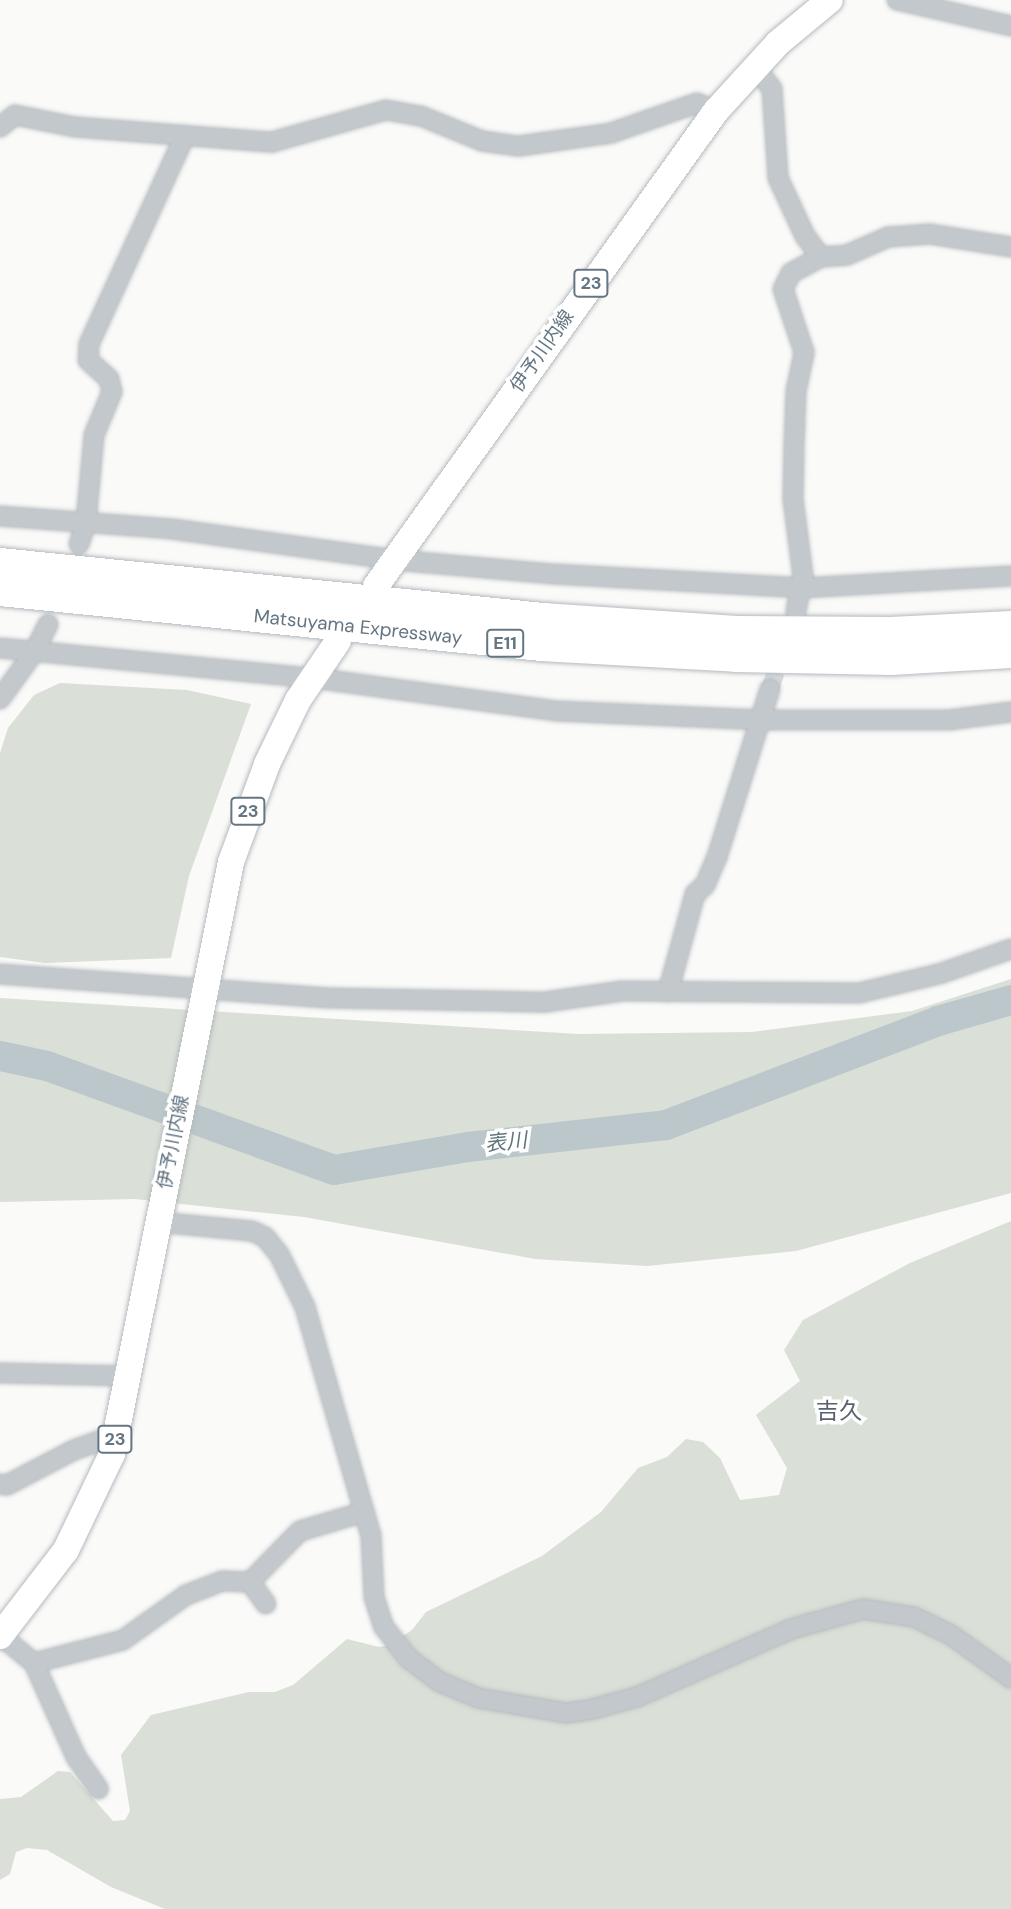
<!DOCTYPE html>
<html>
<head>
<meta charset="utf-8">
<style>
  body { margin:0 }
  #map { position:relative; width:1011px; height:1909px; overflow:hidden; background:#fafaf8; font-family:"DM Sans","Noto Sans JP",sans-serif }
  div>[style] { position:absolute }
  .green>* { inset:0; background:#dadfd7 }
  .river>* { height:30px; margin:-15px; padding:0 15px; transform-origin:15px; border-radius:15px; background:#bbc7cb }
  .street-tunnel>* { height:18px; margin-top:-9px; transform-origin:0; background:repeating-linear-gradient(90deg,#d5d9db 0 18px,transparent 0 27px) }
  .roads { filter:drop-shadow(0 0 2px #b5babe) drop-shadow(0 0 2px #b5babe) }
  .street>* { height:18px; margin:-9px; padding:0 9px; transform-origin:9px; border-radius:9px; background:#c3c8cc }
  .primary>* { height:26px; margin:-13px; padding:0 13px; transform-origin:13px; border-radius:13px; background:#fff }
  .highway>* { height:30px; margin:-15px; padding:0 15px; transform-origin:15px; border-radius:15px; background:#fff }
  span { translate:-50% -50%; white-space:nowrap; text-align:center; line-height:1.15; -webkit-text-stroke:7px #fff; paint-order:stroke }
  .shield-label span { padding:2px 5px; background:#fff; border:2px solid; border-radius:5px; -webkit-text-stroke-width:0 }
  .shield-label { font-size:18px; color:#657683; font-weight:700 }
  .street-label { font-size:19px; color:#657683 }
  .water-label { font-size:21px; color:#60757c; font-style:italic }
  .quarter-label { font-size:23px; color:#57646e }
</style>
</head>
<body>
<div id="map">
  <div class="green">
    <i style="clip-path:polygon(60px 683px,187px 690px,251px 704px,189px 876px,171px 958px,45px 963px,0 957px,0 753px,8px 728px,34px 695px)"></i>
    <i style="clip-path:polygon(1011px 979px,1011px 1193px,796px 1251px,647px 1266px,535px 1259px,304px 1217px,135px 1199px,0 1202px,0 998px,578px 1034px,752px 1032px,912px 1011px)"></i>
    <i style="clip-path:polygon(1011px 1221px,1011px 1909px,165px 1909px,111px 1887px,47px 1850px,27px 1848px,16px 1852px,10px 1874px,0 1880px,0 1799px,21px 1797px,58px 1771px,70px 1772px,113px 1821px,125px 1820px,130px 1811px,121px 1755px,151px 1715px,249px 1692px,275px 1692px,293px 1685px,347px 1639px,379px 1647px,389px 1645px,412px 1630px,426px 1612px,542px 1556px,601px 1512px,638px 1468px,667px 1457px,686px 1439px,703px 1442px,720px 1458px,740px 1500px,779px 1495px,787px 1468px,756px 1415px,800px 1381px,784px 1350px,803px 1320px,910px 1263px)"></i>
  </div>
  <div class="river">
    <i style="left:0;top:1056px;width:48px;rotate:12deg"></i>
    <i style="left:47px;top:1066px;width:305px;rotate:19.9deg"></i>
    <i style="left:334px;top:1170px;width:136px;rotate:-9.7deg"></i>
    <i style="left:468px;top:1147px;width:199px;rotate:-6.3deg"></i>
    <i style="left:666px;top:1125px;width:291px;rotate:-20.9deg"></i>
    <i style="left:938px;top:1021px;width:76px;rotate:-16deg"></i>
  </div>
  <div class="street-tunnel">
    <i style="left:770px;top:689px;width:40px;rotate:-71.1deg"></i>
  </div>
  <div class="roads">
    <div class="street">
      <i style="left:897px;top:0;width:117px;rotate:12.8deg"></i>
      <i style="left:755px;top:67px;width:28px;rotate:52deg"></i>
      <i style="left:772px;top:89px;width:89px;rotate:86.1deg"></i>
      <i style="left:778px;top:178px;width:64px;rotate:65deg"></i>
      <i style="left:805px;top:236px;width:26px;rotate:53deg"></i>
      <i style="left:821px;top:257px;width:26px;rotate:-4deg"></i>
      <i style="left:847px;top:255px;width:45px;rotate:-23.7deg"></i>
      <i style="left:888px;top:237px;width:42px;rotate:-4.1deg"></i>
      <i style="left:930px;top:234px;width:82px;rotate:9.1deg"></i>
      <i style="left:0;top:127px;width:19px;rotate:-39deg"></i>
      <i style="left:15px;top:115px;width:61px;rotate:11.3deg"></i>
      <i style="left:75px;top:127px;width:198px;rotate:4.4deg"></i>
      <i style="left:272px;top:142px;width:118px;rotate:-15.7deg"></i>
      <i style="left:386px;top:110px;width:36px;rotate:10deg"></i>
      <i style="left:421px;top:116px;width:66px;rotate:22.3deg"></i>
      <i style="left:482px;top:141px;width:37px;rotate:8deg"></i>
      <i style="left:519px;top:146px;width:93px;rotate:-8deg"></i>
      <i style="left:611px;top:133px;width:91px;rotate:-19.2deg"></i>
      <i style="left:697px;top:103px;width:21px;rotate:23deg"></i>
      <i style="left:0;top:516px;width:172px;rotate:4.3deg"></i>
      <i style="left:172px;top:529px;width:225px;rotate:7.9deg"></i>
      <i style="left:395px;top:560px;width:159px;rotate:5.1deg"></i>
      <i style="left:553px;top:574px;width:248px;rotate:3.2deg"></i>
      <i style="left:801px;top:588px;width:210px;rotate:-3.3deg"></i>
      <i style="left:79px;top:544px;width:23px;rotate:-72deg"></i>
      <i style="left:86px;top:522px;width:87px;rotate:-84.7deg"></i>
      <i style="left:94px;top:435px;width:47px;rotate:-67.3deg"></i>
      <i style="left:112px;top:392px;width:13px;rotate:-103deg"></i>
      <i style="left:109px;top:379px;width:28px;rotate:-138deg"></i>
      <i style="left:88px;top:360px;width:16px;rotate:-86deg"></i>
      <i style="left:89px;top:344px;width:228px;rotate:-65.3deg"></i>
      <i style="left:796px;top:611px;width:36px;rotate:-79deg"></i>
      <i style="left:803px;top:576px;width:78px;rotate:-97.4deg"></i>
      <i style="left:793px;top:499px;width:52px;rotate:-88.9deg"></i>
      <i style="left:794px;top:447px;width:56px;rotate:-88deg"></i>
      <i style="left:796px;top:391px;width:40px;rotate:-78deg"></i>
      <i style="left:804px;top:352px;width:66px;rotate:-108.4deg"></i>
      <i style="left:783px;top:289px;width:18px;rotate:-63deg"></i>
      <i style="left:791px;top:273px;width:34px;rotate:-28deg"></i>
      <i style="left:0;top:648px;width:314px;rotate:5.5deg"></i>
      <i style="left:313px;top:678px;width:245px;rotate:7.7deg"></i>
      <i style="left:556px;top:711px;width:207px;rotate:2.5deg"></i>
      <i style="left:763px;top:720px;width:186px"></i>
      <i style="left:949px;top:720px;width:63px;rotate:-7.4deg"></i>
      <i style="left:0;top:699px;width:58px;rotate:-54.1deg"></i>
      <i style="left:34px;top:652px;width:31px;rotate:-63deg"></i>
      <i style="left:0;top:974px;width:329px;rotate:4.2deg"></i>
      <i style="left:328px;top:998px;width:217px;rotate:1.1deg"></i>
      <i style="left:545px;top:1002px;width:78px;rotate:-8.1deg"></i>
      <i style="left:622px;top:991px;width:237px;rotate:0.5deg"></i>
      <i style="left:859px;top:993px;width:85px;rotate:-13.5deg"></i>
      <i style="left:942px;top:973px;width:73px;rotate:-19.2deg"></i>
      <i style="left:668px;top:992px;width:102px;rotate:-74.6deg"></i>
      <i style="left:695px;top:894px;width:13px;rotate:-42deg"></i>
      <i style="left:705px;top:885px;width:30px;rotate:-67deg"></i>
      <i style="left:717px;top:857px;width:176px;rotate:-72.5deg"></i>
      <i style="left:157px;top:1222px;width:95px;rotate:5.4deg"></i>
      <i style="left:252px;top:1231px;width:14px;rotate:25deg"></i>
      <i style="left:265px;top:1237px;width:22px;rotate:51deg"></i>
      <i style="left:279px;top:1254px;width:59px;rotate:63.9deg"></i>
      <i style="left:305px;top:1307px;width:237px;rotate:73.9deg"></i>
      <i style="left:371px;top:1535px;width:62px;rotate:87.2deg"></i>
      <i style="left:374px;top:1597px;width:32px;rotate:72deg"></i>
      <i style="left:384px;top:1627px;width:39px;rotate:52deg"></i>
      <i style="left:408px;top:1658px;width:38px;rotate:37deg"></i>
      <i style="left:438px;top:1681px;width:43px;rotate:23deg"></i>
      <i style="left:478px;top:1698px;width:90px;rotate:9.6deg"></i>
      <i style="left:567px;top:1713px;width:22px;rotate:-8deg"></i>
      <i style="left:589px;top:1710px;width:50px;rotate:-15.2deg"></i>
      <i style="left:637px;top:1697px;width:168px;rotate:-23.8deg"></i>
      <i style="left:791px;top:1629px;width:75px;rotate:-15.5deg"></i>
      <i style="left:863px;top:1609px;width:52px;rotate:8.9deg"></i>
      <i style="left:914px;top:1617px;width:41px;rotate:25.9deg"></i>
      <i style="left:951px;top:1635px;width:74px;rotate:35.6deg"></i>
      <i style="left:0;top:1373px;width:130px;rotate:1.3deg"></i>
      <i style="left:0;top:1484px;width:7px;rotate:8deg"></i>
      <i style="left:7px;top:1485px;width:76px;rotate:-27.6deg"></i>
      <i style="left:74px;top:1450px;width:30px;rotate:-20deg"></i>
      <i style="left:102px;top:1440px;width:13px;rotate:9deg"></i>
      <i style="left:250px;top:1582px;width:71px;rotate:-45.6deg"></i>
      <i style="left:300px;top:1531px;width:67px;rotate:-16.5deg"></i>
      <i style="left:1px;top:1636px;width:43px;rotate:39.3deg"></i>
      <i style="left:34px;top:1663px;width:103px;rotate:65.9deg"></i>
      <i style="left:76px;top:1757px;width:39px;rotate:55deg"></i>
      <i style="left:34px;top:1663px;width:92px;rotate:-14.5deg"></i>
      <i style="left:123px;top:1640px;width:77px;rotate:-35.5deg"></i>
      <i style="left:186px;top:1595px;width:40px;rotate:-21deg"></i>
      <i style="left:223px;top:1581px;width:27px;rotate:2deg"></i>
      <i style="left:250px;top:1582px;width:27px;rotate:54deg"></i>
    </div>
    <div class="primary">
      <i style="left:376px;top:586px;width:584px;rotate:-54.41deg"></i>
      <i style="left:716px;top:111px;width:92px;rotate:-47.6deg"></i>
      <i style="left:778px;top:43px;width:67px;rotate:-39.6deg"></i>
      <i style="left:0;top:1636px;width:108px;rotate:-52.5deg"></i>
      <i style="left:66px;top:1550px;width:106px;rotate:-64.4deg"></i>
      <i style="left:112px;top:1454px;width:604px;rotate:-78.63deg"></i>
      <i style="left:231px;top:862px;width:104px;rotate:-69.8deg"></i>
      <i style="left:267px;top:764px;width:71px;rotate:-64.2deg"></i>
      <i style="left:298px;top:700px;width:71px;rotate:-55.9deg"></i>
    </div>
    <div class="highway">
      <i style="left:0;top:563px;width:546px;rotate:5.78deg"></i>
      <i style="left:543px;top:618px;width:194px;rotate:3.8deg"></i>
      <i style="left:737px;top:631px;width:154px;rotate:0.4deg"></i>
      <i style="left:891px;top:632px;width:120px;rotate:-2.9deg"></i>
      <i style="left:0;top:591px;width:544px;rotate:5.8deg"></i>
      <i style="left:541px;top:646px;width:195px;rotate:3.2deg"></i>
      <i style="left:736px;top:657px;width:155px;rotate:1.1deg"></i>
      <i style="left:891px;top:660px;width:120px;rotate:-3.3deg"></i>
    </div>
  </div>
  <div class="shield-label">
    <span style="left:591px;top:283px">23</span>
    <span style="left:505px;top:643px">E11</span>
    <span style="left:248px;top:811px">23</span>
    <span style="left:115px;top:1439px">23</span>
  </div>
  <div class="street-label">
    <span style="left:542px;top:351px;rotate:-55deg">伊予川内線</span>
    <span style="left:358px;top:627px;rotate:6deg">Matsuyama Expressway</span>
    <span style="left:173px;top:1142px;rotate:-79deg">伊予川内線</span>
  </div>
  <div class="water-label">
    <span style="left:506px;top:1142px;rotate:-6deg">表川</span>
  </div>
  <div class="quarter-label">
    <span style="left:839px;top:1411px">吉久</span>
  </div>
</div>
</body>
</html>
